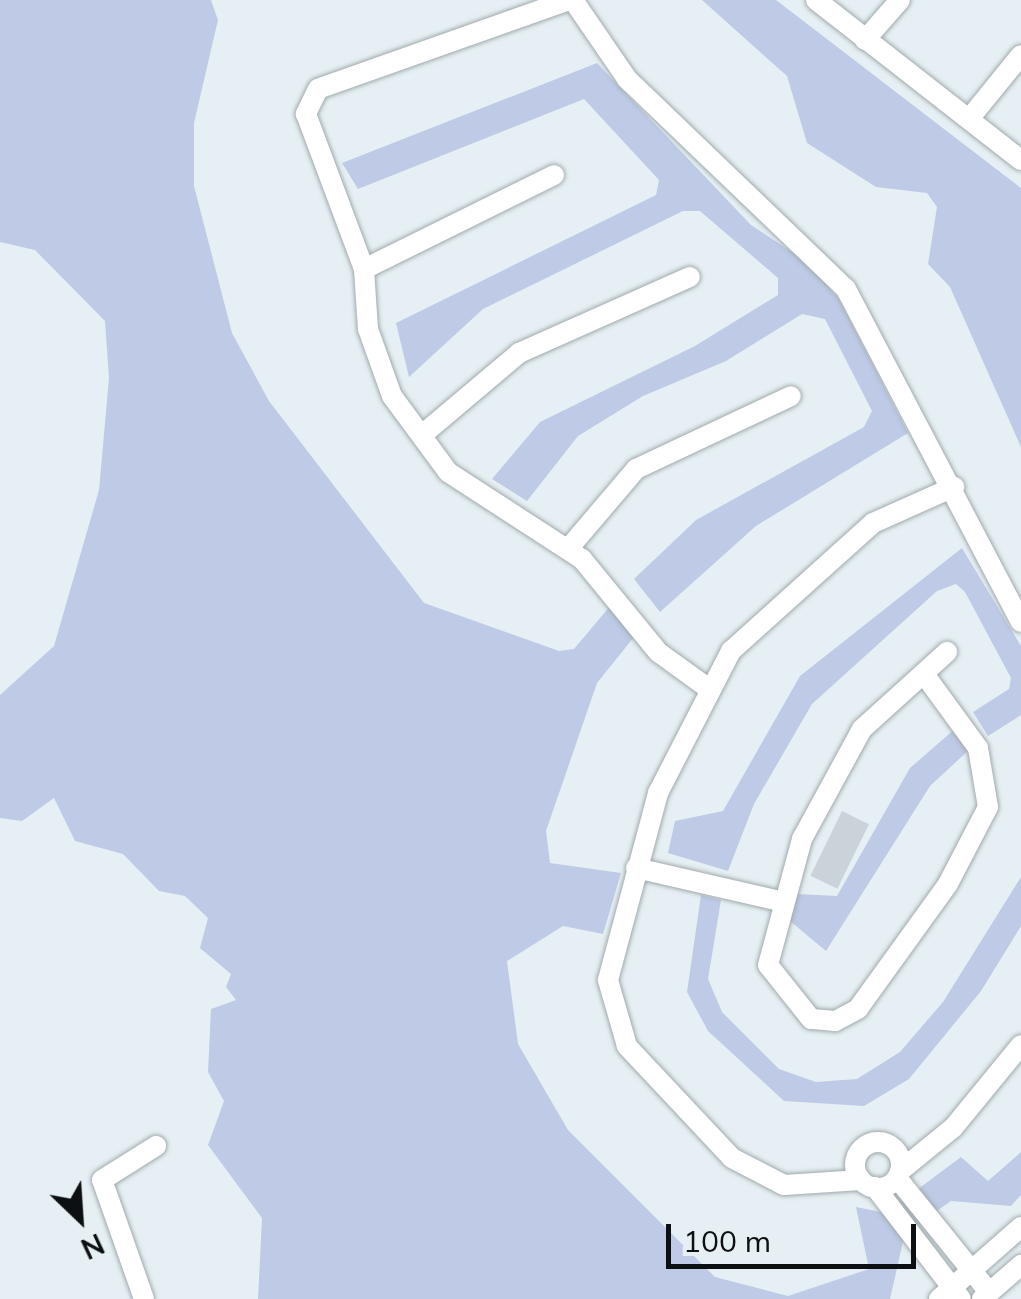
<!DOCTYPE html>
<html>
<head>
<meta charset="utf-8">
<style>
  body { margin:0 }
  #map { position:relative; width:1021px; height:1299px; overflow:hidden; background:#e6f0f4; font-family:Mulish,sans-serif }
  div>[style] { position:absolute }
  .water>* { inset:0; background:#becae6 }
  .building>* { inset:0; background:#cbd3da; transform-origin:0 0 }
  .roads { filter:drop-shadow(0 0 2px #a0aaad) drop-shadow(0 0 2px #a0aaad) }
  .street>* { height:20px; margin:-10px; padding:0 10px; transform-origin:10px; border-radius:10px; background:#fff }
  .street>.ring { margin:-10px; padding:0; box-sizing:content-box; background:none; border:20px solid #fff; border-radius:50% }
  span { translate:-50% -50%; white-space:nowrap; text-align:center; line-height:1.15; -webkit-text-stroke:10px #e6f0f4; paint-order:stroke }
  .north { position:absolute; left:30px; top:1169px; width:100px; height:100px; -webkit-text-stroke:8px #e6f0f4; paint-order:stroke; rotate:155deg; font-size:28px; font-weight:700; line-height:40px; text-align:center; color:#0d1012 }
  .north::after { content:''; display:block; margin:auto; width:35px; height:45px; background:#0d1012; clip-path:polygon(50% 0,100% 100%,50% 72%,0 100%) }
  .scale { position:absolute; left:666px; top:1224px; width:250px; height:45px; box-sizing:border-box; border:5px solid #0d1012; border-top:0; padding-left:12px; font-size:30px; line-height:35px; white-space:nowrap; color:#0d1012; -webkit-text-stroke:8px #e6f0f4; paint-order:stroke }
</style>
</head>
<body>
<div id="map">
  <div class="water">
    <i style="clip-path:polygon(0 0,211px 0,218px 20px,194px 123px,194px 186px,232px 333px,269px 401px,424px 603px,559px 651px,574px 649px,616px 599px,638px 632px,597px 683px,546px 831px,550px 863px,621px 873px,603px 934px,563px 926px,507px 961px,518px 1044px,568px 1130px,715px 1277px,788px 1296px,869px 1269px,856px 1207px,886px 1213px,961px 1157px,988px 1181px,1021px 1152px,1021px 1195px,1011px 1206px,951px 1201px,905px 1233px,890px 1299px,258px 1299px,262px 1218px,208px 1145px,224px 1101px,208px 1072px,211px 1009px,236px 1000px,226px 987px,231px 974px,200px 948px,208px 918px,185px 896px,159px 891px,123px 854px,75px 841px,54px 798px,22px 821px,0 818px,0 695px,54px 646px,99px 490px,109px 378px,105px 321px,35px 250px,0 242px)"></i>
    <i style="clip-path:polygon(702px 0,776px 0,1021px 188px,1021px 447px,950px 287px,928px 264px,937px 207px,927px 193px,876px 187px,807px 143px,787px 76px)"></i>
    <i style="clip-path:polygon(597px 63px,751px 225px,804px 260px,839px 299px,908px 433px,756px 526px,660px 612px,634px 579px,696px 520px,864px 427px,872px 411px,825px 319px,802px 314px,726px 361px,643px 396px,578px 436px,527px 501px,492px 479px,540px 422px,695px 346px,778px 295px,778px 278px,700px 211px,683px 211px,483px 309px,409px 377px,396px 323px,656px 195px,659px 180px,584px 99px,358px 189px,342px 163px)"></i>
    <i style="clip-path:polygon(962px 548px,1021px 646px,1021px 715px,988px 736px,973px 712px,1009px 689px,1011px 678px,965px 592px,956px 584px,937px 591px,812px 704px,754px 804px,728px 871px,668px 853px,675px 821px,723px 811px,800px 676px)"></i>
    <i style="clip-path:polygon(956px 728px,970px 749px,930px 786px,826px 951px,790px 921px,797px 894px,837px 896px,910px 768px)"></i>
    <i style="clip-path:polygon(1021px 877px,1021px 926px,981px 991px,909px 1079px,864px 1106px,784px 1101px,708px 1031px,687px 992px,701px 895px,721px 900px,708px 979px,722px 1012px,779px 1069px,816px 1082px,857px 1079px,900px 1052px,943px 1002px)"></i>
  </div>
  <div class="building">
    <i style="left:842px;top:811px;width:30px;height:72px;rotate:26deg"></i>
  </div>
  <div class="roads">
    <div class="street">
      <i style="left:569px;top:0;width:266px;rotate:160.5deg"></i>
      <i style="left:318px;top:89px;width:28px;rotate:116deg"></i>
      <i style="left:306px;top:114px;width:165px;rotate:69.5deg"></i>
      <i style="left:364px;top:269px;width:60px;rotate:86.2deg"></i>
      <i style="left:368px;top:329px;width:71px;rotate:70.3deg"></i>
      <i style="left:392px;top:396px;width:94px;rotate:53.6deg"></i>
      <i style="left:448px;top:472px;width:160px;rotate:33deg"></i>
      <i style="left:582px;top:559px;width:120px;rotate:50.7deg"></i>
      <i style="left:658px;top:652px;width:62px;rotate:35.8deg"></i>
      <i style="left:573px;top:0;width:96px;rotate:55.6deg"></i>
      <i style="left:627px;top:79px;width:303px;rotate:43.8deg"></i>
      <i style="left:846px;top:289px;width:376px;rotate:62.3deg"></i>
      <i style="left:816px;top:0;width:260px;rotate:38deg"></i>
      <i style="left:865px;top:40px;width:53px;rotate:-48.8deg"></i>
      <i style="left:969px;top:119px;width:82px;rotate:-50.9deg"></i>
      <i style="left:364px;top:269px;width:212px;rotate:-26.3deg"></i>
      <i style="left:422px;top:435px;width:127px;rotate:-40.2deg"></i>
      <i style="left:519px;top:353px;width:187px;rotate:-24deg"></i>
      <i style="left:568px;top:549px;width:105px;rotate:-49.6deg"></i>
      <i style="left:636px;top:469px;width:171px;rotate:-25.2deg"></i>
      <i style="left:924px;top:674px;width:92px;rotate:53.9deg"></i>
      <i style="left:978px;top:748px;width:60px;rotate:80.4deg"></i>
      <i style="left:988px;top:807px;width:87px;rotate:117.5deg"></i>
      <i style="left:948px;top:884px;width:154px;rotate:125.8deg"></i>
      <i style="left:858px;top:1009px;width:26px;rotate:152deg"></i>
      <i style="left:835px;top:1021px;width:24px;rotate:-175deg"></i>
      <i style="left:811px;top:1019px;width:69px;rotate:-128.5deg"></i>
      <i style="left:768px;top:965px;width:131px;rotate:-74.9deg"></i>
      <i style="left:802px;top:839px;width:125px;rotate:-61.4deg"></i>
      <i style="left:862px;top:729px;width:115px;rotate:-42.2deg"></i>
      <i style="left:636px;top:868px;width:152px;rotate:12.9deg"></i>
      <i class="ring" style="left:855px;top:1142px;width:26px;height:26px"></i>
      <i style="left:900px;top:1171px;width:68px;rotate:-39.1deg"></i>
      <i style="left:953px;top:1128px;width:107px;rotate:-50.7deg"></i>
      <i style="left:897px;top:1178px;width:146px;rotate:51.1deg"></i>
      <i style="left:861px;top:1180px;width:77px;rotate:176.3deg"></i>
      <i style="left:784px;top:1185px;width:59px;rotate:-152.6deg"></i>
      <i style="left:732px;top:1158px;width:154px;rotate:-133.2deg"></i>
      <i style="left:627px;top:1046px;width:69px;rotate:-106.1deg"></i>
      <i style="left:608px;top:980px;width:194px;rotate:-75deg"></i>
      <i style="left:658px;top:793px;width:160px;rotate:-62.8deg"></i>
      <i style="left:731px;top:651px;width:191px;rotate:-42deg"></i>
      <i style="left:873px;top:523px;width:89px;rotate:-24deg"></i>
      <i style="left:875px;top:1187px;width:141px;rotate:52.5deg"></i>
      <i style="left:144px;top:1299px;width:126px;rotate:-109.4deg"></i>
      <i style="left:102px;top:1180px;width:64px;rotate:-32.2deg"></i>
      <i style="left:939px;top:1299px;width:109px;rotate:-41.3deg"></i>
      <i style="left:982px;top:1299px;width:52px;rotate:-41.1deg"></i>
    </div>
  </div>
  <div class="north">N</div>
  <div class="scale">100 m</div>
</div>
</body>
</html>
